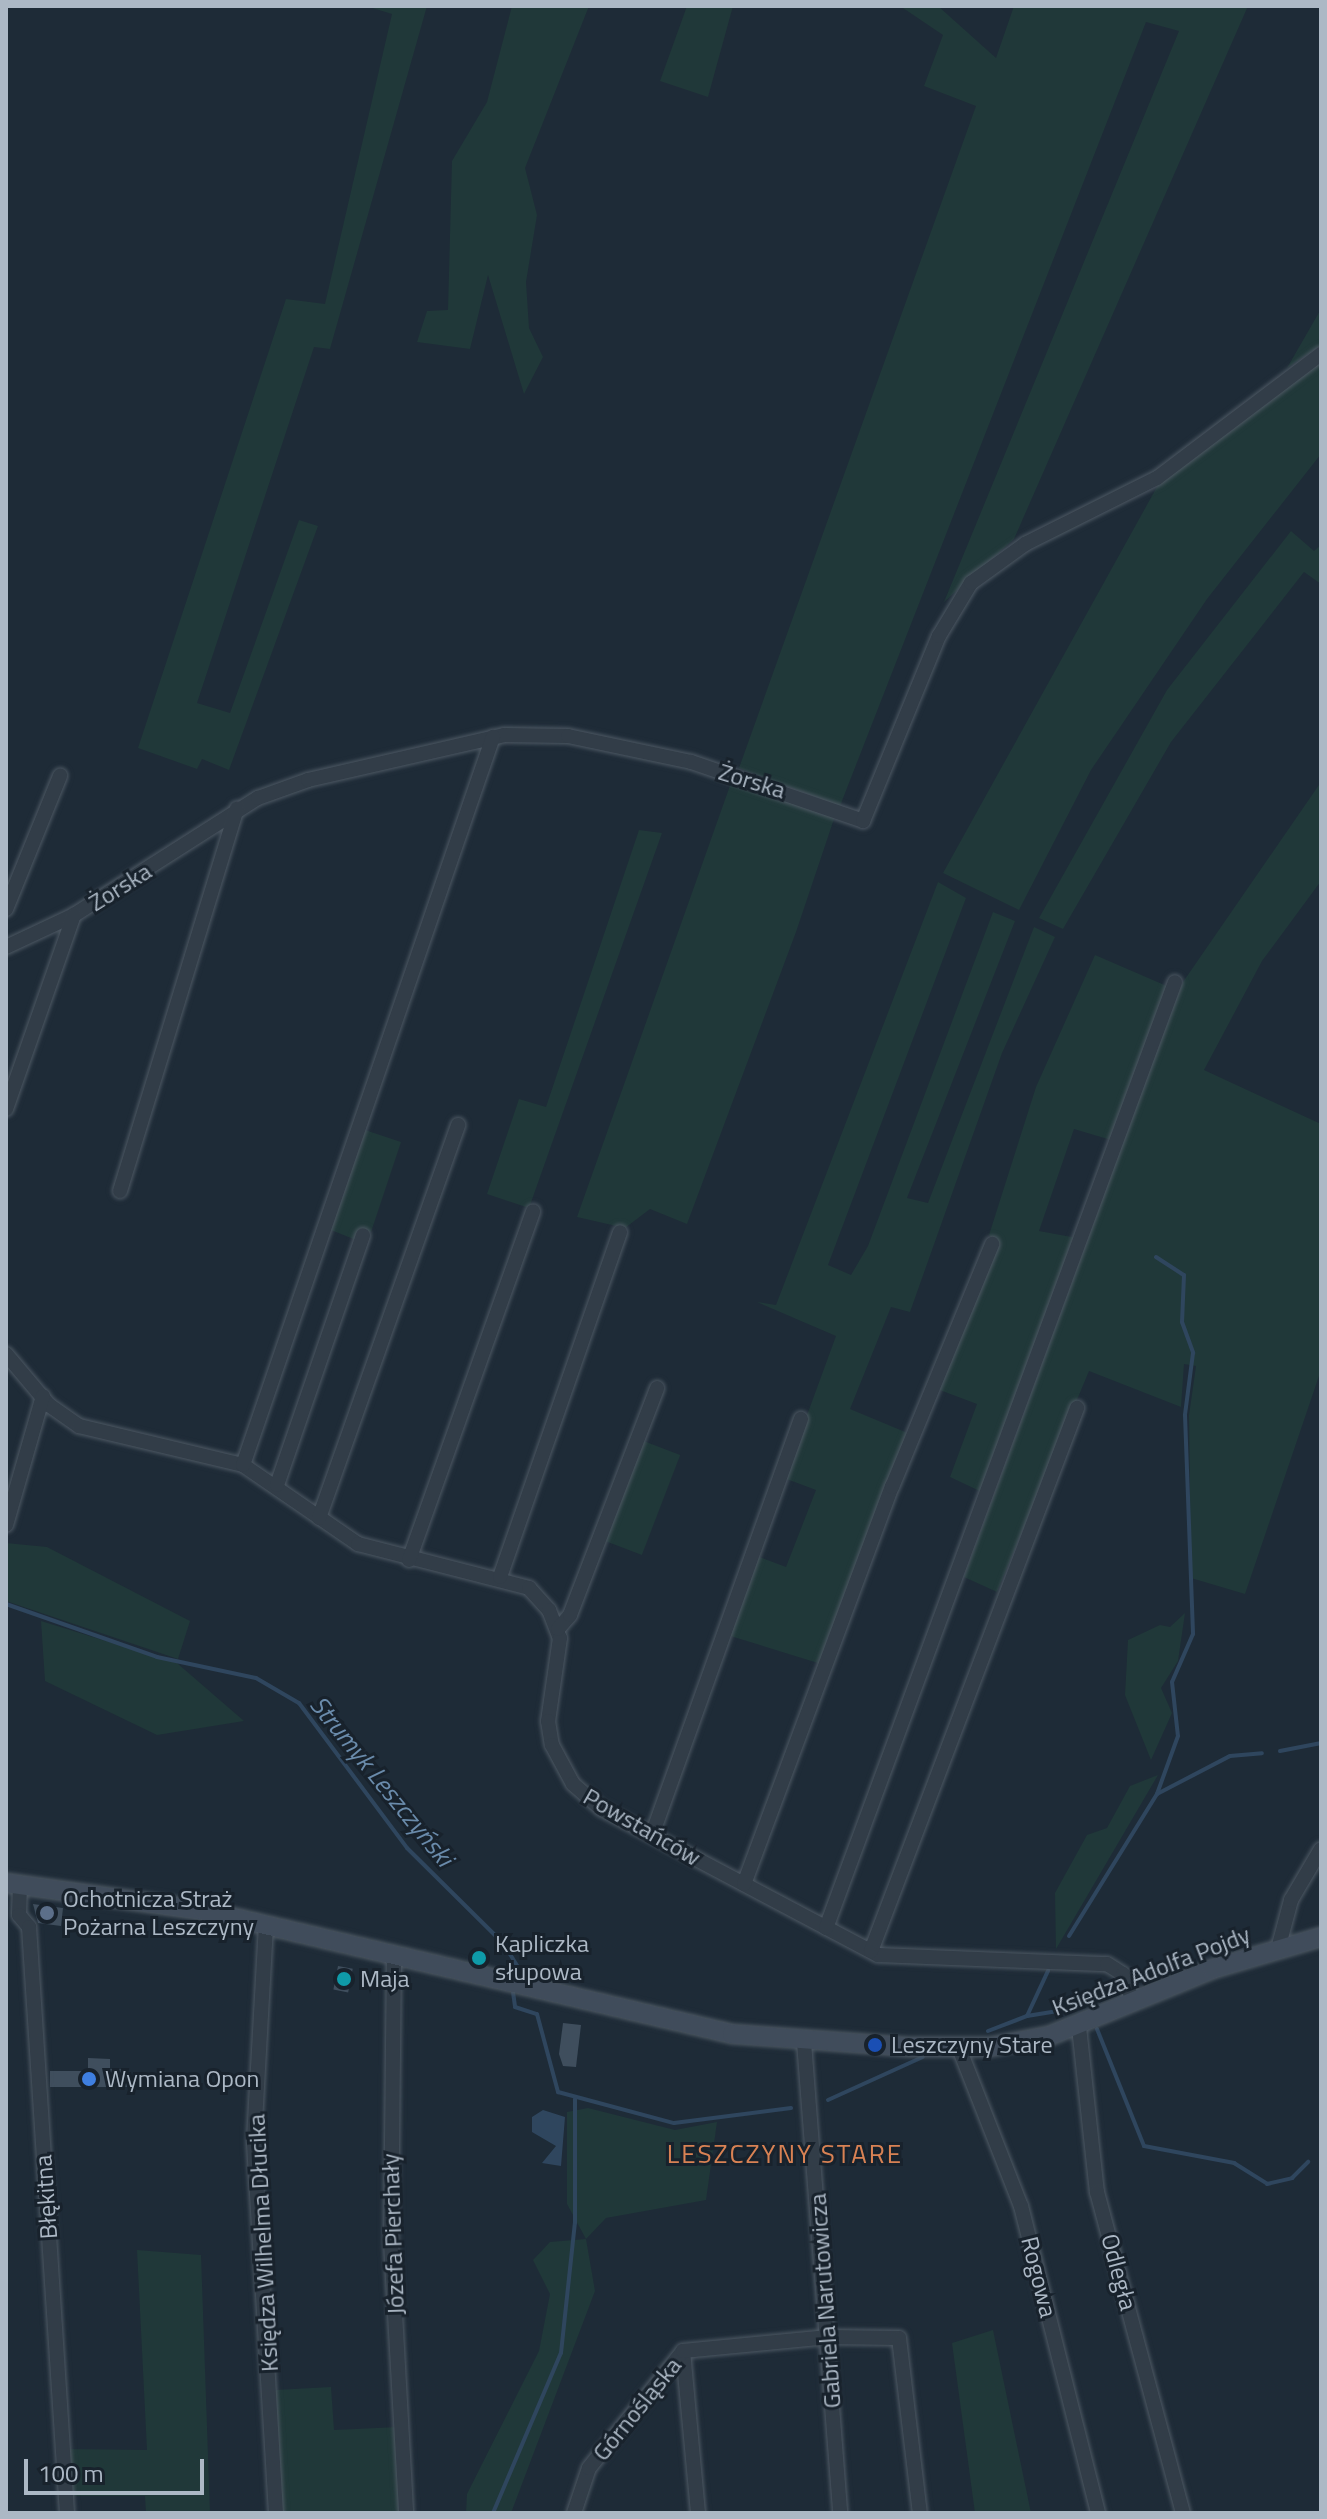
<!DOCTYPE html>
<html>
<head>
<meta charset="utf-8">
<style>
  body { margin:0 }
  #map { position:relative; width:1327px; height:2519px; overflow:hidden; background:#1e2b37; font-family:"Titillium Web",sans-serif }
  div>[style] { position:absolute }
  .green>* { inset:0; background:#203839; transform-origin:0 0 }
  .water>* { inset:0; background:#2f465e }
  .stream>* { height:4px; margin:-2px; padding:0 2px; transform-origin:2px; border-radius:2px; background:#2f465e }
  .building>* { inset:0; background:#3f4e5d; transform-origin:0 0 }
  .roads { filter:drop-shadow(0 0 2px #4d5863) drop-shadow(0 0 2px #4d5863) }
  .street>* { height:14px; margin:-7px; padding:0 7px; transform-origin:7px; border-radius:7px; background:#323d48 }
  .secondary>* { height:18px; margin:-9px; padding:0 9px; transform-origin:9px; border-radius:9px; background:#404c5b }
  .dots>* { width:22px; height:22px; translate:-50% -50%; box-sizing:border-box; border:4px solid #18222c; border-radius:50% }
  span { translate:-50% -50%; white-space:nowrap; text-align:center; line-height:1.15; -webkit-text-stroke:6px #18222c; paint-order:stroke }
  .street-label { font-size:24px; color:#acb8c5 }
  .poi-label { font-size:24px; color:#acb8c5 }
  .left { translate:0 -50%; text-align:left }
  .water-label { font-size:26px; color:#6a8bab; font-style:italic }
  .neighbourhood-label { font-size:26px; color:#d88254; letter-spacing:2px }
  .frame { position:absolute; inset:0; border:8px solid #acb8c5; pointer-events:none }
  .scale { position:absolute; left:24px; top:2459px; width:180px; height:36px; box-sizing:border-box; border:4px solid #acb8c5; border-top:0; padding-left:10px; font-size:24px; line-height:28px; white-space:nowrap; color:#acb8c5; -webkit-text-stroke:6px #18222c; paint-order:stroke }
</style>
</head>
<body>
<div id="map">
  <div class="green">
    <i style="clip-path:polygon(366px 6px,427px 6px,330px 349px,314px 347px,197px 703px,230px 713px,299px 520px,318px 526px,229px 770px,202px 759px,197px 769px,138px 748px,286px 299px,325px 304px,392px 14px)"></i>
    <i style="clip-path:polygon(512px 6px,589px 6px,525px 168px,537px 215px,526px 282px,529px 328px,543px 357px,524px 394px,488px 275px,470px 349px,417px 342px,427px 311px,448px 310px,452px 161px,487px 102px)"></i>
    <i style="clip-path:polygon(687px 6px,733px 6px,708px 97px,660px 81px)"></i>
    <i style="clip-path:polygon(900px 6px,938px 6px,996px 58px,1014px 6px,1248px 6px,1014px 539px,944px 602px,1179px 31px,1146px 22px,840px 806px,739px 768px,976px 106px,924px 86px,943px 35px)"></i>
    <i style="clip-path:polygon(1321px 309px,1321px 345px,1287px 368px)"></i>
    <i style="clip-path:polygon(1321px 362px,1321px 454px,1207px 599px,1091px 770px,1019px 910px,943px 873px,1158px 485px)"></i>
    <i style="clip-path:polygon(1291px 531px,1314px 551px,1321px 545px,1321px 584px,1304px 572px,1171px 742px,1063px 929px,1039px 918px,1167px 690px)"></i>
    <i style="clip-path:polygon(732px 780px,835px 816px,796px 932px,687px 1224px,650px 1209px,625px 1228px,577px 1217px)"></i>
    <i style="clip-path:polygon(1321px 782px,1321px 881px,1262px 961px,1204px 1070px,1321px 1124px,1321px 1370px,1245px 1594px,1191px 1578px,1189px 1415px,1196px 1366px,1184px 1364px,1181px 1407px,1089px 1371px,997px 1592px,964px 1577px,1163px 1033px,1183px 982px)"></i>
    <i style="clip-path:polygon(639px 830px,662px 833px,529px 1208px,487px 1194px,519px 1099px,546px 1107px)"></i>
    <i style="clip-path:polygon(938px 882px,966px 898px,828px 1265px,851px 1275px,868px 1246px,993px 912px,1015px 921px,907px 1198px,928px 1203px,1034px 927px,1055px 937px,1002px 1053px,910px 1312px,891px 1307px,850px 1409px,910px 1434px,821px 1664px,724px 1634px,754px 1555px,786px 1567px,816px 1490px,784px 1478px,836px 1336px,757px 1302px,776px 1305px)"></i>
    <i style="clip-path:polygon(1095px 955px,1169px 987px,1111px 1140px,1074px 1129px,1039px 1231px,1077px 1238px,986px 1494px,950px 1477px,977px 1404px,937px 1389px,998px 1243px,989px 1235px,1036px 1087px)"></i>
    <i style="clip-path:polygon(359px 1128px,401px 1142px,371px 1232px,360px 1228px,356px 1240px,326px 1228px)"></i>
    <i style="left:641px;top:1440px;width:42px;height:107px;rotate:21deg"></i>
    <i style="clip-path:polygon(6px 1543px,47px 1547px,190px 1621px,178px 1659px,6px 1601px)"></i>
    <i style="clip-path:polygon(1185px 1613px,1178px 1661px,1161px 1688px,1172px 1713px,1151px 1760px,1125px 1695px,1128px 1640px,1160px 1625px,1170px 1627px)"></i>
    <i style="clip-path:polygon(41px 1621px,177px 1663px,244px 1721px,157px 1735px,45px 1681px)"></i>
    <i style="clip-path:polygon(1158px 1775px,1056px 1949px,1055px 1893px,1087px 1835px,1107px 1828px,1130px 1786px)"></i>
    <i style="clip-path:polygon(588px 2108px,675px 2130px,717px 2122px,706px 2200px,606px 2218px,586px 2239px,595px 2291px,511px 2513px,466px 2513px,467px 2494px,539px 2351px,550px 2294px,533px 2260px,550px 2242px,586px 2239px,567px 2204px,567px 2112px)"></i>
    <i style="clip-path:polygon(137px 2250px,201px 2255px,210px 2513px,146px 2513px,145px 2496px,69px 2496px,63px 2449px,147px 2450px)"></i>
    <i style="clip-path:polygon(993px 2330px,1031px 2513px,975px 2513px,952px 2343px)"></i>
    <i style="clip-path:polygon(331px 2387px,334px 2430px,398px 2427px,400px 2513px,282px 2513px,275px 2390px)"></i>
  </div>
  <div class="water">
    <i style="clip-path:polygon(543px 2110px,565px 2117px,561px 2166px,542px 2163px,556px 2146px,532px 2132px,532px 2117px)"></i>
  </div>
  <div class="stream">
    <i style="left:1156px;top:1257px;width:33px;rotate:33deg"></i>
    <i style="left:1184px;top:1275px;width:47px;rotate:92.4deg"></i>
    <i style="left:1182px;top:1322px;width:33px;rotate:70deg"></i>
    <i style="left:1193px;top:1353px;width:63px;rotate:97.4deg"></i>
    <i style="left:1185px;top:1415px;width:219px;rotate:87.9deg"></i>
    <i style="left:1193px;top:1634px;width:52px;rotate:113.6deg"></i>
    <i style="left:1172px;top:1682px;width:54px;rotate:83.7deg"></i>
    <i style="left:1178px;top:1736px;width:62px;rotate:109.9deg"></i>
    <i style="left:6px;top:1604px;width:160px;rotate:19.3deg"></i>
    <i style="left:157px;top:1657px;width:101px;rotate:12deg"></i>
    <i style="left:256px;top:1678px;width:50px;rotate:30.2deg"></i>
    <i style="left:299px;top:1703px;width:181px;rotate:53.3deg"></i>
    <i style="left:407px;top:1848px;width:135px;rotate:44.7deg"></i>
    <i style="left:503px;top:1943px;width:28px;rotate:58deg"></i>
    <i style="left:1280px;top:1751px;width:42px;rotate:-11deg"></i>
    <i style="left:1069px;top:1936px;width:167px;rotate:-58.2deg"></i>
    <i style="left:1157px;top:1794px;width:82px;rotate:-27.5deg"></i>
    <i style="left:1230px;top:1756px;width:32px;rotate:-5deg"></i>
    <i style="left:513px;top:1992px;width:15px;rotate:82deg"></i>
    <i style="left:515px;top:2007px;width:23px;rotate:18deg"></i>
    <i style="left:537px;top:2014px;width:81px;rotate:74.9deg"></i>
    <i style="left:558px;top:2092px;width:120px;rotate:15deg"></i>
    <i style="left:674px;top:2123px;width:118px;rotate:-7.3deg"></i>
    <i style="left:1027px;top:2016px;width:56px;rotate:-9.3deg"></i>
    <i style="left:1097px;top:2029px;width:126px;rotate:68.1deg"></i>
    <i style="left:1144px;top:2146px;width:92px;rotate:10.7deg"></i>
    <i style="left:1234px;top:2163px;width:39px;rotate:32deg"></i>
    <i style="left:1267px;top:2184px;width:26px;rotate:-13deg"></i>
    <i style="left:1292px;top:2178px;width:23px;rotate:-45deg"></i>
    <i style="left:988px;top:2031px;width:42px;rotate:-21deg"></i>
    <i style="left:1027px;top:2016px;width:50px;rotate:-65deg"></i>
    <i style="left:828px;top:2100px;width:104px;rotate:-24.4deg"></i>
    <i style="left:493px;top:2513px;width:174px;rotate:-67deg"></i>
    <i style="left:561px;top:2353px;width:131px;rotate:-83.9deg"></i>
    <i style="left:575px;top:2223px;width:124px;rotate:-90deg"></i>
  </div>
  <div class="building">
    <i style="clip-path:polygon(33px 1904px,63px 1908px,61px 1926px,38px 1923px)"></i>
    <i style="left:338px;top:1966px;width:15px;height:24px;rotate:11deg"></i>
    <i style="clip-path:polygon(563px 2023px,581px 2025px,576px 2067px,563px 2066px,559px 2054px)"></i>
    <i style="clip-path:polygon(88px 2058px,110px 2059px,110px 2069px,128px 2069px,128px 2087px,50px 2087px,50px 2071px,88px 2071px)"></i>
  </div>
  <div class="roads">
    <div class="street">
      <i style="left:6px;top:909px;width:144px;rotate:-67.9deg"></i>
      <i style="left:6px;top:947px;width:75px;rotate:-25.2deg"></i>
      <i style="left:74px;top:915px;width:218px;rotate:-32.5deg"></i>
      <i style="left:258px;top:798px;width:53px;rotate:-19.8deg"></i>
      <i style="left:308px;top:780px;width:201px;rotate:-12.9deg"></i>
      <i style="left:504px;top:735px;width:64px;rotate:0.9deg"></i>
      <i style="left:568px;top:736px;width:126px;rotate:11.9deg"></i>
      <i style="left:691px;top:762px;width:182px;rotate:18.9deg"></i>
      <i style="left:863px;top:821px;width:200px;rotate:-67.7deg"></i>
      <i style="left:939px;top:636px;width:62px;rotate:-58.9deg"></i>
      <i style="left:971px;top:583px;width:67px;rotate:-35.8deg"></i>
      <i style="left:1025px;top:544px;width:148px;rotate:-26.6deg"></i>
      <i style="left:1157px;top:478px;width:206px;rotate:-37.1deg"></i>
      <i style="left:6px;top:1109px;width:206px;rotate:-70.7deg"></i>
      <i style="left:120px;top:1191px;width:400px;rotate:-73deg"></i>
      <i style="left:6px;top:1354px;width:67px;rotate:49.9deg"></i>
      <i style="left:49px;top:1405px;width:37px;rotate:35deg"></i>
      <i style="left:79px;top:1426px;width:169px;rotate:13.4deg"></i>
      <i style="left:243px;top:1465px;width:140px;rotate:34.5deg"></i>
      <i style="left:358px;top:1544px;width:177px;rotate:14.4deg"></i>
      <i style="left:529px;top:1588px;width:30px;rotate:48deg"></i>
      <i style="left:549px;top:1610px;width:30px;rotate:69deg"></i>
      <i style="left:560px;top:1638px;width:84px;rotate:98.2deg"></i>
      <i style="left:548px;top:1721px;width:24px;rotate:81deg"></i>
      <i style="left:552px;top:1745px;width:44px;rotate:61.7deg"></i>
      <i style="left:573px;top:1784px;width:38px;rotate:41deg"></i>
      <i style="left:602px;top:1809px;width:312px;rotate:27.9deg"></i>
      <i style="left:878px;top:1955px;width:229px;rotate:2.3deg"></i>
      <i style="left:1107px;top:1964px;width:19px;rotate:32deg"></i>
      <i style="left:1123px;top:1974px;width:30px;rotate:70deg"></i>
      <i style="left:243px;top:1465px;width:770px;rotate:-71.05deg"></i>
      <i style="left:277px;top:1485px;width:264px;rotate:-71deg"></i>
      <i style="left:319px;top:1518px;width:417px;rotate:-70.5deg"></i>
      <i style="left:6px;top:1525px;width:134px;rotate:-74deg"></i>
      <i style="left:409px;top:1560px;width:370px;rotate:-70.4deg"></i>
      <i style="left:500px;top:1577px;width:365px;rotate:-70.8deg"></i>
      <i style="left:558px;top:1629px;width:18px;rotate:-49deg"></i>
      <i style="left:570px;top:1615px;width:243px;rotate:-69deg"></i>
      <i style="left:652px;top:1835px;width:442px;rotate:-70.3deg"></i>
      <i style="left:744px;top:1884px;width:424px;rotate:-69.6deg"></i>
      <i style="left:892px;top:1487px;width:263px;rotate:-67.6deg"></i>
      <i style="left:20px;top:1885px;width:30px;rotate:92deg"></i>
      <i style="left:19px;top:1915px;width:16px;rotate:50deg"></i>
      <i style="left:29px;top:1927px;width:587px;rotate:86.29deg"></i>
      <i style="left:266px;top:1925px;width:218px;rotate:93.2deg"></i>
      <i style="left:254px;top:2143px;width:371px;rotate:86.6deg"></i>
      <i style="left:826px;top:1928px;width:1008px;rotate:-69.75deg"></i>
      <i style="left:1278px;top:1949px;width:51px;rotate:-75.1deg"></i>
      <i style="left:1291px;top:1900px;width:59px;rotate:-59.5deg"></i>
      <i style="left:871px;top:1951px;width:581px;rotate:-69.22deg"></i>
      <i style="left:394px;top:1954px;width:288px;rotate:90.6deg"></i>
      <i style="left:391px;top:2242px;width:271px;rotate:86.8deg"></i>
      <i style="left:1079px;top:2027px;width:166px;rotate:83.8deg"></i>
      <i style="left:1097px;top:2192px;width:332px;rotate:75deg"></i>
      <i style="left:804px;top:2042px;width:472px;rotate:85.6deg"></i>
      <i style="left:959px;top:2048px;width:170px;rotate:68.6deg"></i>
      <i style="left:1021px;top:2206px;width:317px;rotate:75.9deg"></i>
      <i style="left:683px;top:2351px;width:163px;rotate:84.7deg"></i>
      <i style="left:574px;top:2513px;width:47px;rotate:-71.6deg"></i>
      <i style="left:589px;top:2468px;width:150px;rotate:-51.2deg"></i>
      <i style="left:683px;top:2351px;width:146px;rotate:-5.5deg"></i>
      <i style="left:828px;top:2337px;width:71px;rotate:0.8deg"></i>
      <i style="left:899px;top:2338px;width:176px;rotate:83.2deg"></i>
    </div>
    <div class="secondary">
      <i style="left:6px;top:1883px;width:197px;rotate:7.9deg"></i>
      <i style="left:201px;top:1910px;width:545px;rotate:13.14deg"></i>
      <i style="left:732px;top:2034px;width:179px;rotate:4.2deg"></i>
      <i style="left:911px;top:2047px;width:79px"></i>
      <i style="left:990px;top:2047px;width:60px;rotate:-10.6deg"></i>
      <i style="left:1049px;top:2036px;width:176px;rotate:-22.3deg"></i>
      <i style="left:1212px;top:1969px;width:114px;rotate:-16.4deg"></i>
    </div>
  </div>
  <div class="dots">
    <i style="left:47px;top:1913px;background:#5c6f8a"></i>
    <i style="left:479px;top:1958px;background:#0f9aa8"></i>
    <i style="left:344px;top:1979px;background:#0f9aa8"></i>
    <i style="left:875px;top:2045px;background:#1a4fb4"></i>
    <i style="left:89px;top:2079px;background:#3f7fe0"></i>
  </div>
  <div class="street-label">
    <span style="left:752px;top:781px;rotate:17deg">Żorska</span>
    <span style="left:120px;top:887px;rotate:-32deg">Żorska</span>
    <span style="left:642px;top:1827px;rotate:30deg">Powstańców</span>
    <span style="left:1151px;top:1971px;rotate:-21deg">Księdza Adolfa Pojdy</span>
    <span style="left:46px;top:2197px;rotate:-94deg">Błękitna</span>
    <span style="left:393px;top:2234px;rotate:-92deg">Józefa Pierchały</span>
    <span style="left:263px;top:2243px;rotate:-93deg">Księdza Wilhelma Dłucika</span>
    <span style="left:1119px;top:2272px;rotate:75deg">Odległa</span>
    <span style="left:1039px;top:2277px;rotate:76deg">Rogowa</span>
    <span style="left:825px;top:2301px;rotate:-94deg">Gabriela Narutowicza</span>
    <span style="left:637px;top:2409px;rotate:-51deg">Górnośląska</span>
  </div>
  <div class="poi-label">
    <span class="left" style="left:63px;top:1913px">Ochotnicza Straż<br>Pożarna Leszczyny</span>
    <span class="left" style="left:495px;top:1958px">Kapliczka<br>słupowa</span>
    <span class="left" style="left:360px;top:1979px">Maja</span>
    <span class="left" style="left:891px;top:2045px">Leszczyny Stare</span>
    <span class="left" style="left:105px;top:2079px">Wymiana Opon</span>
  </div>
  <div class="water-label">
    <span style="left:382px;top:1781px;rotate:51deg">Strumyk Leszczyński</span>
  </div>
  <div class="neighbourhood-label">
    <span style="left:785px;top:2154px">LESZCZYNY STARE</span>
  </div>
  <div class="frame"></div>
  <div class="scale">100 m</div>
</div>
</body>
</html>
